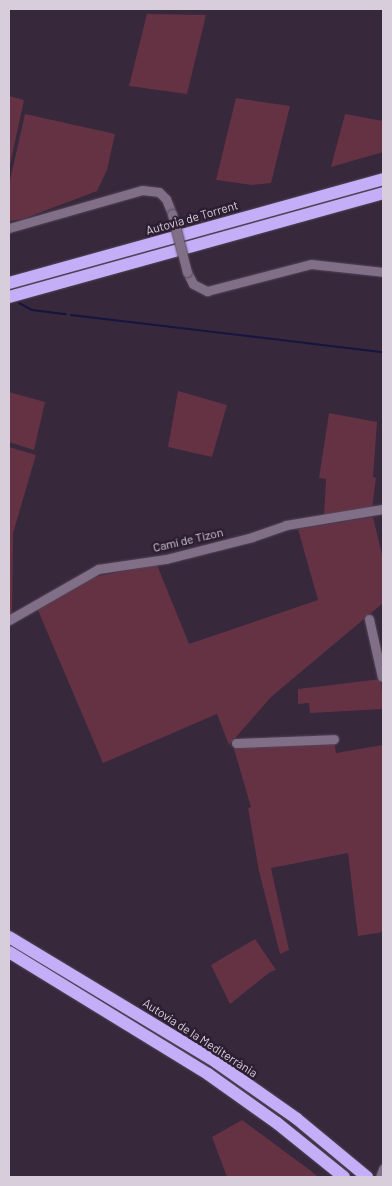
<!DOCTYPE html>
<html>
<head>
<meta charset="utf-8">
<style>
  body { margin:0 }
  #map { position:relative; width:392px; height:1186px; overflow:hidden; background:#37283c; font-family:Barlow,sans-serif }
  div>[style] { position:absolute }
  .green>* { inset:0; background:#653244 }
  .stream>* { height:2px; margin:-1px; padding:0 1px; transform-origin:1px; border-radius:1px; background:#15153f }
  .roads { filter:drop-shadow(0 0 1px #534557) drop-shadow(0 0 1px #534557) }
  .minor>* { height:9px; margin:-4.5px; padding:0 4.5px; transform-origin:4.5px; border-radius:4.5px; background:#816f87 }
  .highway>* { height:12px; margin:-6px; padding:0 6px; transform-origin:6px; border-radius:6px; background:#c5aef8 }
  .bridges { filter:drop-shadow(0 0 1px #534557) drop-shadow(0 0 1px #534557) }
  .minor-bridge>* { height:9px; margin:-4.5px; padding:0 4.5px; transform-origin:4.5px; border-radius:4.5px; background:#816f87 }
  span { translate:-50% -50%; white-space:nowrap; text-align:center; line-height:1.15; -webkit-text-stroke:5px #2d1e32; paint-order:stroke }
  .street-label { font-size:12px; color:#d8cedb }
  .frame { position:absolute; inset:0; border:10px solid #d8cedb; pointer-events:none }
</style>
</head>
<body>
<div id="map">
  <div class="green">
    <i style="clip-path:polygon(147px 14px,206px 15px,187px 94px,129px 86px)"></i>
    <i style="clip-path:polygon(9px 96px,24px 100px,9px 169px)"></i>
    <i style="clip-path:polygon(236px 98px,290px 106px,271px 183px,252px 185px,216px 180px)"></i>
    <i style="clip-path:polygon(25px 114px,115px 134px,107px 170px,97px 191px,23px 219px,9px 221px,9px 185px)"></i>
    <i style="clip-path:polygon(345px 114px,383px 121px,383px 152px,331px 167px)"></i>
    <i style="clip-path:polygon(178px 391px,227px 405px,212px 457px,168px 447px)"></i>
    <i style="clip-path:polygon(9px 392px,45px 402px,34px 450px,9px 442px)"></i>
    <i style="clip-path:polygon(329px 413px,377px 422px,373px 477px,376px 478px,372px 508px,324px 516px,326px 479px,319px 478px)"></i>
    <i style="clip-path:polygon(9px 447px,36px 455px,13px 533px,12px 614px,9px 616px)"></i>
    <i style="clip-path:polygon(373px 517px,383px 559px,383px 603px,271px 697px,229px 745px,217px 714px,103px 763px,37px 608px,82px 583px,98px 576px,157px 565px,189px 644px,318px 600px,298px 529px)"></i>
    <i style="clip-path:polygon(381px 679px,383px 709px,310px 713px,309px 703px,298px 704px,298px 689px)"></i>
    <i style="clip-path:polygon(334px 741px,336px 753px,383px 745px,383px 932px,358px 936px,348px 853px,271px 868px,289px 950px,280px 954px,259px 871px,248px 808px,251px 807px,234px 749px,238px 746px)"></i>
    <i style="clip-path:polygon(255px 939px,276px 970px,270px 972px,230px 1004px,211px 965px)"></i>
    <i style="clip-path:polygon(242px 1120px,311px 1171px,318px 1177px,227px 1177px,212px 1137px)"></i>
  </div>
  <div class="stream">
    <i style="left:19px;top:303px;width:15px;rotate:28deg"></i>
    <i style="left:32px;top:310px;width:34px;rotate:7deg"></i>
    <i style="left:71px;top:315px;width:314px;rotate:6.8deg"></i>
  </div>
  <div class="roads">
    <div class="minor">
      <i style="left:9px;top:228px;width:138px;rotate:-15.9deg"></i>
      <i style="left:142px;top:190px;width:17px;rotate:7deg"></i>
      <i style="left:159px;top:192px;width:10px;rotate:45deg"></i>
      <i style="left:166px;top:199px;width:16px;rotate:68deg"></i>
      <i style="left:187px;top:272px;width:13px;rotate:63deg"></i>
      <i style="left:193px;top:284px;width:16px;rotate:27deg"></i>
      <i style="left:207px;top:291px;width:107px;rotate:-14.6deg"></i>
      <i style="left:311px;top:264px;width:72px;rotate:6.3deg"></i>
      <i style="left:369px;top:619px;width:59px;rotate:77.4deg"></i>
      <i style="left:9px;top:620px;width:103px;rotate:-29.8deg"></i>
      <i style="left:98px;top:569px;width:69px;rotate:-8.4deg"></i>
      <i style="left:166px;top:559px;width:89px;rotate:-14.3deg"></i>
      <i style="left:252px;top:537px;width:36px;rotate:-19deg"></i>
      <i style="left:286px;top:525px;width:98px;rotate:-9.4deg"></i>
      <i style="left:236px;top:743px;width:98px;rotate:-2.3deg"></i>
      <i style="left:380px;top:1177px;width:9px;rotate:-69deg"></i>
    </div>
    <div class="highway">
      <i style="left:9px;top:283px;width:388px;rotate:-15.5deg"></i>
      <i style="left:9px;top:297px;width:388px;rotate:-15.5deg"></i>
      <i style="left:9px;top:937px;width:242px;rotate:31.1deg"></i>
      <i style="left:216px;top:1062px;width:99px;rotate:35.1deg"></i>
      <i style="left:297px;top:1119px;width:91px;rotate:39.6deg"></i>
      <i style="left:9px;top:952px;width:233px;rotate:31.5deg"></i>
      <i style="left:208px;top:1074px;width:85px;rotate:35.4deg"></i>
      <i style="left:277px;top:1123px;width:86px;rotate:38.9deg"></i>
    </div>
  </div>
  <div class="bridges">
    <div class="minor-bridge">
      <i style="left:172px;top:214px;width:60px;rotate:75.5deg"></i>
    </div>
  </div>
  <div class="street-label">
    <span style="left:192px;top:218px;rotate:-16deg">Autovia de Torrent</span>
    <span style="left:188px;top:540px;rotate:-13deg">Camí de Tizon</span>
    <span style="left:200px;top:1038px;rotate:33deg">Autovia de la Mediterrània</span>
  </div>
  <div class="frame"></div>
</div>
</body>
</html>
